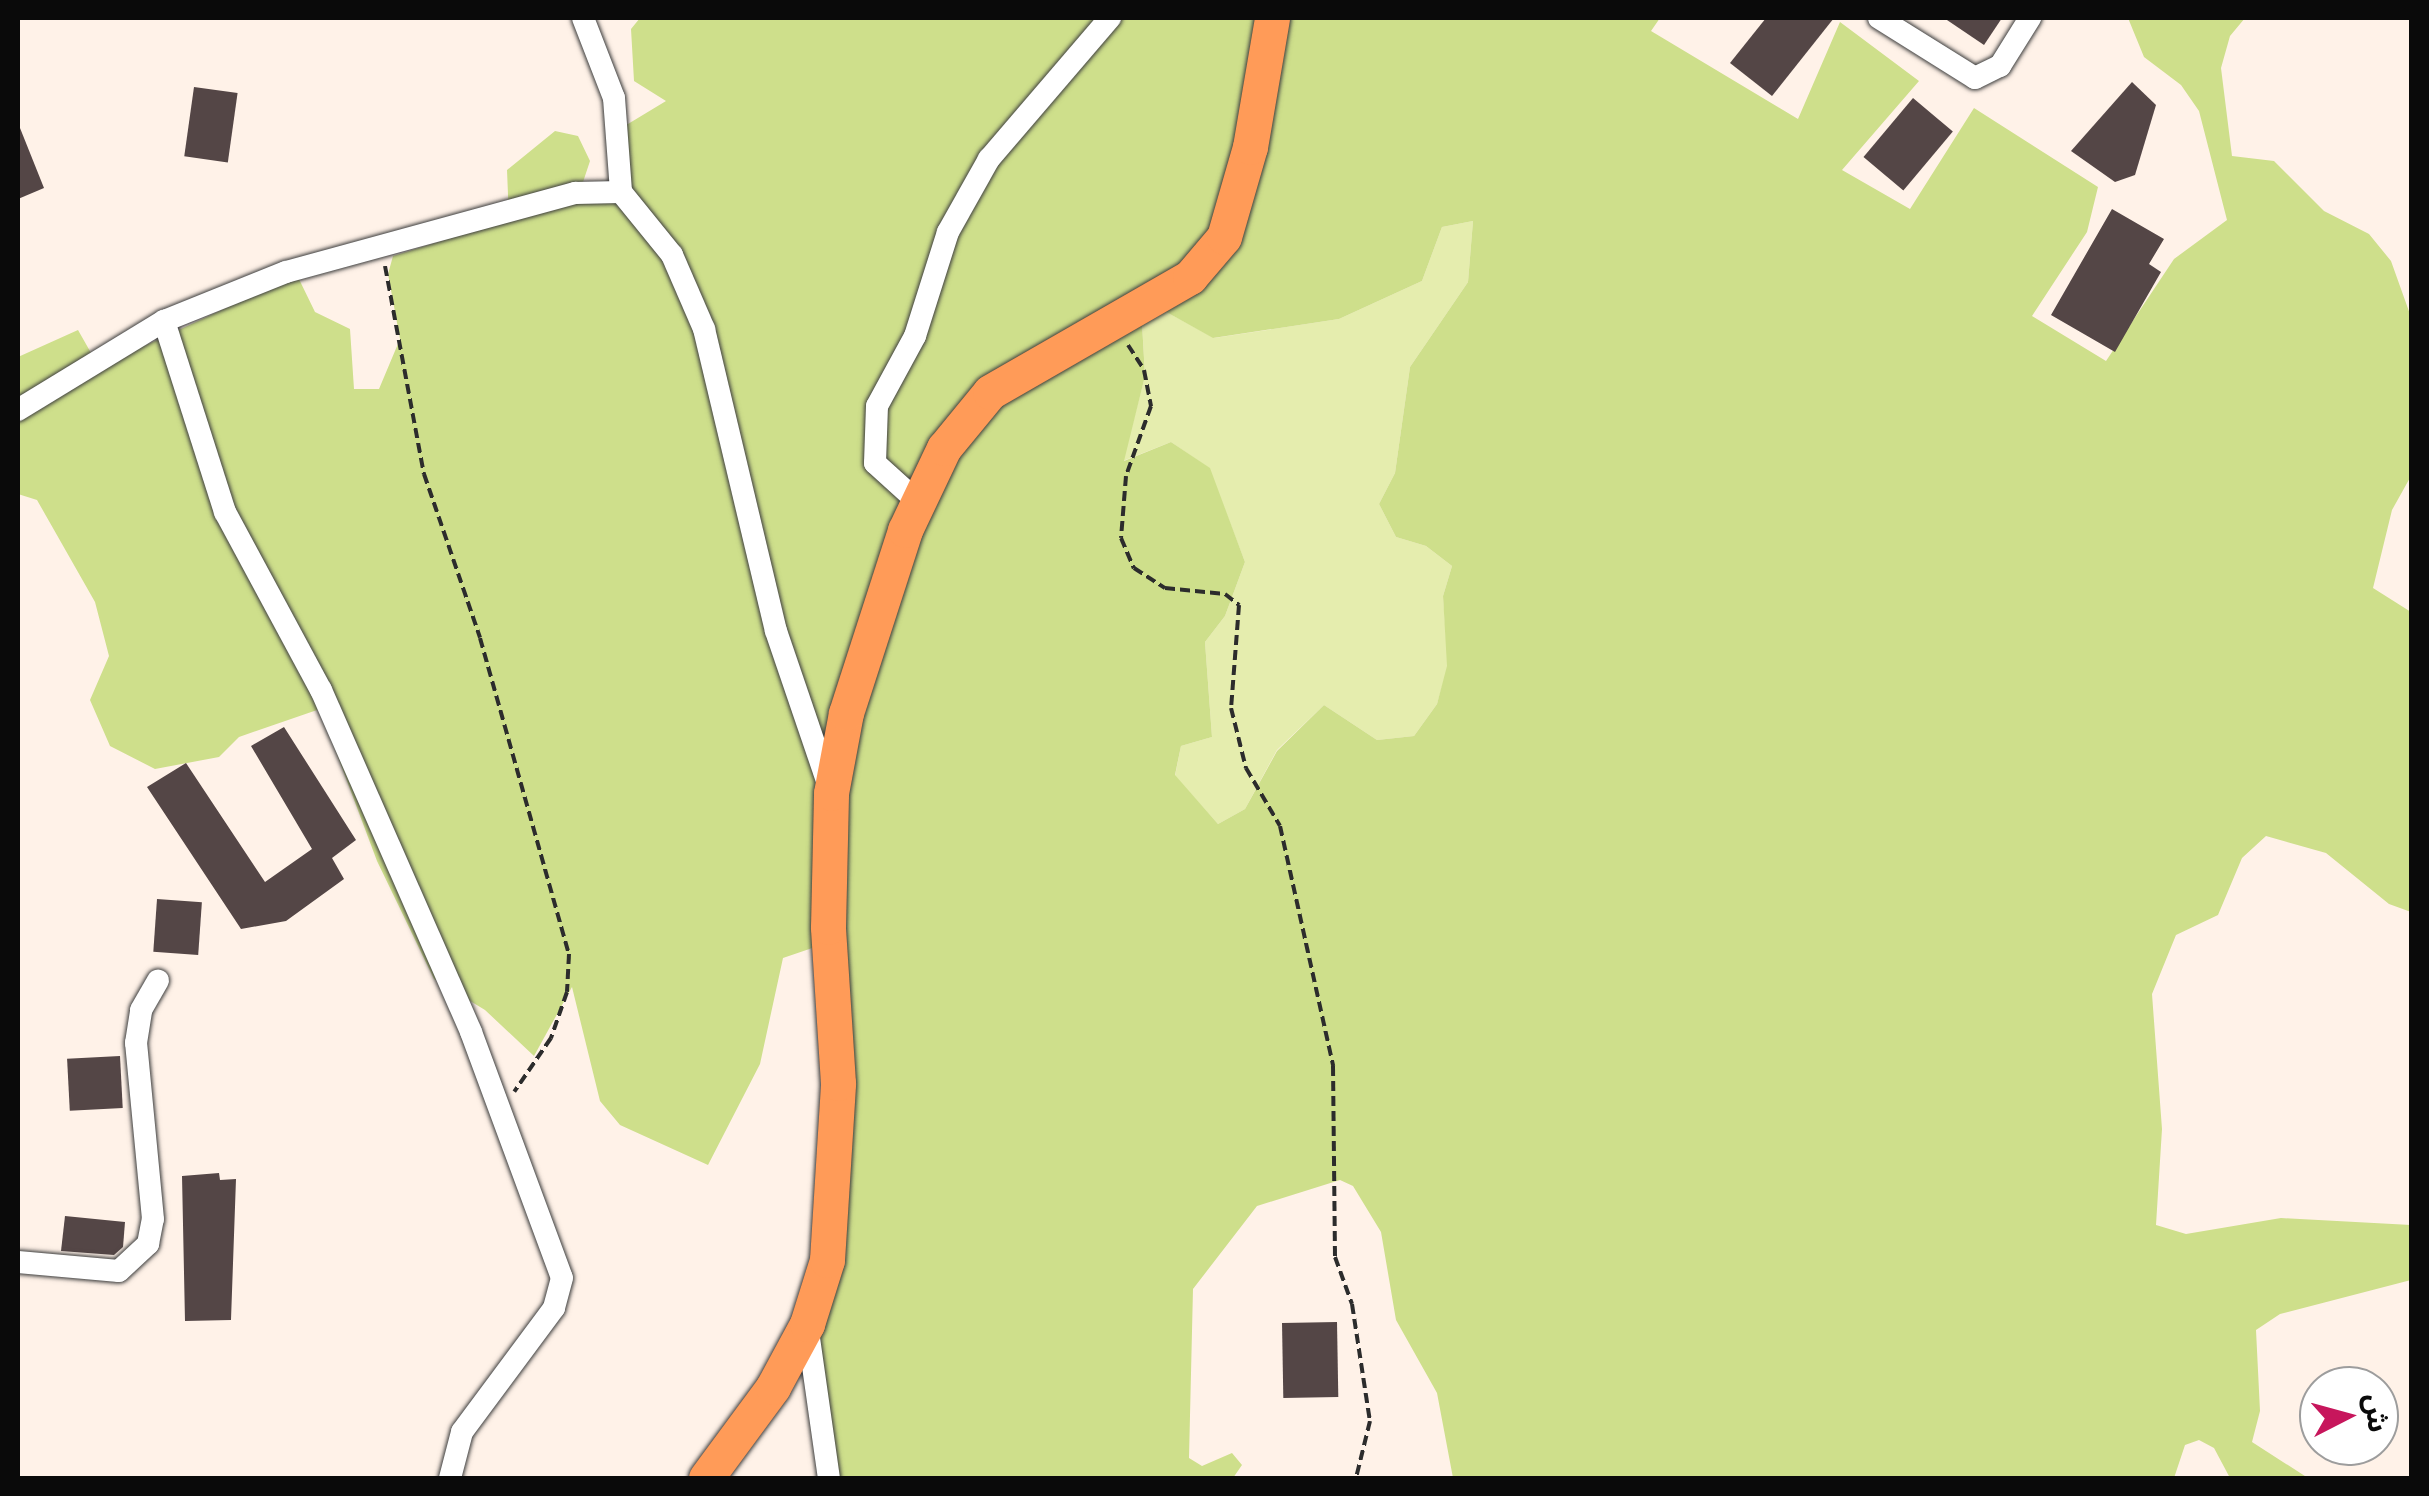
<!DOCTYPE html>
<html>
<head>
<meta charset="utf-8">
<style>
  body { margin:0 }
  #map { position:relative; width:2429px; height:1496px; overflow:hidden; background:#fff2e8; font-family:"PT Serif","Noto Sans Arabic",serif }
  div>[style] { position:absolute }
  .green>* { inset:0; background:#e5edae }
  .forest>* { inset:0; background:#cedf8b }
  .building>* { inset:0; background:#544646; transform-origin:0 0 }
  .path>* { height:4px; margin-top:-2px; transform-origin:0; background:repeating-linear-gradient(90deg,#2c2c2c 0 10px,transparent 0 15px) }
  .roads { filter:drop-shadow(0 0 2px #3d3d3d) drop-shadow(0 0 2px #3d3d3d) }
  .street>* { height:22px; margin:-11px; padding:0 11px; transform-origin:11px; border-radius:11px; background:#fff }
  .primary>* { height:35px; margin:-17.5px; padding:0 17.5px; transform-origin:17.5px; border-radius:17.5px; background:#ff9b58 }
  span { translate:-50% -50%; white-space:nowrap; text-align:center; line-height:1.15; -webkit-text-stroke:10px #fff; paint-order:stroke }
  .frame { position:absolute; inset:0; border:20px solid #0a0a0a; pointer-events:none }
  .north { position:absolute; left:2299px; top:1366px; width:100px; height:100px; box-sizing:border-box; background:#fff; border:2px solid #9d9d9d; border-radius:50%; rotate:84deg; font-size:28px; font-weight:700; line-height:40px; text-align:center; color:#0a0a0a }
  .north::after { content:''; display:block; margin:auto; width:35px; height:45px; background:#c7165c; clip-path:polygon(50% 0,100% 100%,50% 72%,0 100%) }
</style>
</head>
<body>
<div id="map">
  <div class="green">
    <i style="clip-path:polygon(1473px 221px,1468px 282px,1410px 367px,1395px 473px,1379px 504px,1396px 537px,1426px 546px,1452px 566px,1443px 596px,1448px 666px,1437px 704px,1414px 736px,1377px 740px,1324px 705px,1277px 750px,1245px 809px,1218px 824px,1175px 776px,1181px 746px,1212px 737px,1205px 642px,1225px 616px,1245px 562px,1209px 468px,1171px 442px,1123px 461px,1145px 376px,1142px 322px,1152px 304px,1214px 338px,1339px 319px,1422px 281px,1442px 227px)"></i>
  </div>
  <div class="forest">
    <i style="clip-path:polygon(evenodd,640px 18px,1660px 18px,1651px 31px,1798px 119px,1840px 22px,1919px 81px,1842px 170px,1910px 209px,1974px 108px,2098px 187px,2087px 232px,2032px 316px,2106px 361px,2174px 259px,2227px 220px,2199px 111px,2181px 85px,2144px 57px,2128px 18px,2245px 18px,2230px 36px,2221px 68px,2232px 156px,2274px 161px,2324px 211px,2369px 234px,2391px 261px,2411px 317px,2411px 476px,2392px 510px,2373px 588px,2411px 612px,2411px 912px,2389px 904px,2326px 853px,2266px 836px,2242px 858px,2218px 915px,2176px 935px,2152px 994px,2162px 1129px,2156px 1225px,2186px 1234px,2281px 1218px,2411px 1225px,2411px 1280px,2280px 1314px,2256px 1330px,2260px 1411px,2252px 1442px,2308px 1478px,2230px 1478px,2214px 1448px,2199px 1440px,2185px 1445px,2174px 1478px,1453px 1478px,1437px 1393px,1396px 1320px,1381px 1232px,1353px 1186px,1340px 1180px,1257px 1206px,1193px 1289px,1189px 1458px,1202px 1466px,1232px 1453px,1242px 1465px,1233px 1478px,834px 1478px,815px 1340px,827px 943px,783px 958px,760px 1064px,708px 1165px,620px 1125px,600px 1101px,572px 987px,534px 1056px,485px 1010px,434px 979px,377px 861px,320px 709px,239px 737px,219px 757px,155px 769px,110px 746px,90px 700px,109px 656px,95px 602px,37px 500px,18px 494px,18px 357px,78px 330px,99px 367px,297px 275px,315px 312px,350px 329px,354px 389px,379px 389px,400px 339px,388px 274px,393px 256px,509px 220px,507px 170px,555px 131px,578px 136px,590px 161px,577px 200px,607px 194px,623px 127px,666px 101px,634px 81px,631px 29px,640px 18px,1473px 221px,1468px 282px,1410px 367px,1395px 473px,1379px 504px,1396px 537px,1426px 546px,1452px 566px,1443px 596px,1447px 666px,1437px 704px,1414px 736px,1377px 740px,1324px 705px,1277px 751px,1245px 809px,1218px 824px,1175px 775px,1181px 746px,1212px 737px,1205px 642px,1225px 616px,1245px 562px,1210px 468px,1171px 442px,1124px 461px,1145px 376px,1142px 323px,1152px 304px,1213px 338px,1339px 319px,1422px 281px,1442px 227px,1473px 221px)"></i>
  </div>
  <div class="building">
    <i style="clip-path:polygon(1766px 18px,1834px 18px,1772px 96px,1730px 63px)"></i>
    <i style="clip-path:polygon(1944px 18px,2002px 18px,1984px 45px)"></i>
    <i style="clip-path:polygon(2132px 82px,2156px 105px,2135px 175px,2115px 182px,2071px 151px)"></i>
    <i style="left:194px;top:87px;width:44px;height:70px;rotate:8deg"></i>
    <i style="left:1913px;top:98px;width:52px;height:77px;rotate:40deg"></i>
    <i style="clip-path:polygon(18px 123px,44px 188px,18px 199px)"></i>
    <i style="clip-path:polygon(2112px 209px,2164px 239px,2149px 264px,2161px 272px,2115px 352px,2051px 315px)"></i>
    <i style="clip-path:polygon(284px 727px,356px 840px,332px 858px,344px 879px,286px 921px,241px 929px,147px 787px,186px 763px,265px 882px,312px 849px,251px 746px)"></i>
    <i style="left:157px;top:899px;width:45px;height:53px;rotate:4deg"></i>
    <i style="left:120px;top:1056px;width:52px;height:53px;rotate:87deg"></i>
    <i style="clip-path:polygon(219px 1173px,220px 1180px,236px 1179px,231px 1320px,185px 1321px,182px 1176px)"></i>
    <i style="clip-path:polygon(65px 1216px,125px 1222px,123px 1247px,114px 1255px,61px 1251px)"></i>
    <i style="left:1337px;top:1322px;width:75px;height:55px;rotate:89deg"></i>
  </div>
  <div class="path">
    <i style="left:385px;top:266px;width:212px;rotate:79.4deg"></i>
    <i style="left:424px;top:474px;width:173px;rotate:71.1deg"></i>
    <i style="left:480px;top:638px;width:328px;rotate:74.3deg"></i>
    <i style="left:569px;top:954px;width:38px;rotate:93deg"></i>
    <i style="left:567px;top:992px;width:49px;rotate:109.2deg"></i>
    <i style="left:551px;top:1038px;width:65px;rotate:124.4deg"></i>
    <i style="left:1128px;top:345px;width:30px;rotate:57deg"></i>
    <i style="left:1144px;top:370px;width:37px;rotate:79deg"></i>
    <i style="left:1151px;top:406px;width:74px;rotate:109.7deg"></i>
    <i style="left:1126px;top:476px;width:62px;rotate:94.6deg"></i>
    <i style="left:1121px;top:538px;width:33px;rotate:67deg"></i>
    <i style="left:1134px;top:568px;width:37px;rotate:33deg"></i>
    <i style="left:1165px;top:588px;width:60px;rotate:5.7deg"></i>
    <i style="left:1225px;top:594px;width:18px;rotate:38deg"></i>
    <i style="left:1239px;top:605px;width:103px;rotate:94.4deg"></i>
    <i style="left:1231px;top:708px;width:62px;rotate:76deg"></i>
    <i style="left:1246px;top:768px;width:67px;rotate:59.6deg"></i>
    <i style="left:1280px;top:826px;width:246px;rotate:77.5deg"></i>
    <i style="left:1333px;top:1066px;width:191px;rotate:89.4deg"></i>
    <i style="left:1335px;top:1257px;width:50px;rotate:70.1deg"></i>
    <i style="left:1352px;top:1304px;width:118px;rotate:81.3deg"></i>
    <i style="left:1370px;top:1421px;width:59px;rotate:103.8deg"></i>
  </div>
  <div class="roads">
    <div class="street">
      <i style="left:583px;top:18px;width:86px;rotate:68.8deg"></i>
      <i style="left:614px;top:98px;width:94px;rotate:85.7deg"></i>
      <i style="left:1879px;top:18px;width:113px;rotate:32deg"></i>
      <i style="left:1975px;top:78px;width:28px;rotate:-26deg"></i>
      <i style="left:2000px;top:66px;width:57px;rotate:-58deg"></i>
      <i style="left:164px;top:321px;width:201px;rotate:72.3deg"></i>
      <i style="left:225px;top:512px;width:202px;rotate:61.7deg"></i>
      <i style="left:321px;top:690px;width:373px;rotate:66.3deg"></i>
      <i style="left:471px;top:1032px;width:262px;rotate:69.7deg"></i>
      <i style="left:562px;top:1278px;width:31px;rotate:105deg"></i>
      <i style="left:554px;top:1308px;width:154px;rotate:126.6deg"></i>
      <i style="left:462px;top:1432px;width:48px;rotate:104.6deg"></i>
      <i style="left:18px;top:410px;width:171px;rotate:-31.4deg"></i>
      <i style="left:164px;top:321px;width:131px;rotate:-21.9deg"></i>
      <i style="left:286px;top:272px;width:300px;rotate:-15.3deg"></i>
      <i style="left:575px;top:193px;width:46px;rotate:-1.2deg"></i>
      <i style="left:621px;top:192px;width:81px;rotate:51deg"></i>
      <i style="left:672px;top:255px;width:81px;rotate:66.6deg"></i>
      <i style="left:704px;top:329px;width:310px;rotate:76.6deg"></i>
      <i style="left:776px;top:631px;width:171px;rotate:71.2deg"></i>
      <i style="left:918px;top:502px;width:58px;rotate:-137.8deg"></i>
      <i style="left:875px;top:463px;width:57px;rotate:-88deg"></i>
      <i style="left:877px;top:406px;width:80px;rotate:-61.5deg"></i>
      <i style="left:915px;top:336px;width:109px;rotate:-72.4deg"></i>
      <i style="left:948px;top:232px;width:84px;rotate:-60.7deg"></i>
      <i style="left:989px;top:159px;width:186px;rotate:-49.4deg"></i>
      <i style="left:18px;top:1262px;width:101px;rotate:5.1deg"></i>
      <i style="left:119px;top:1271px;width:40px;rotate:-43deg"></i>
      <i style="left:148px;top:1244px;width:25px;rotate:-79deg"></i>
      <i style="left:153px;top:1219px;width:177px;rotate:-95.5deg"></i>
      <i style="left:136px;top:1043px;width:33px;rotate:-81deg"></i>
      <i style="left:141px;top:1010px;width:34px;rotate:-60deg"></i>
      <i style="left:807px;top:1324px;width:156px;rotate:81.9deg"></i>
    </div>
    <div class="primary">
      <i style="left:706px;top:1478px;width:113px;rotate:-53.6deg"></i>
      <i style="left:773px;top:1387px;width:72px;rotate:-61.6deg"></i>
      <i style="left:807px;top:1324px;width:67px;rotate:-72.6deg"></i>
      <i style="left:827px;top:1260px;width:177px;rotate:-86.4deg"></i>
      <i style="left:838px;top:1083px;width:156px;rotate:-93.7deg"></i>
      <i style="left:828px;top:927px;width:134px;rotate:-88.7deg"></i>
      <i style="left:831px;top:793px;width:81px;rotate:-79.4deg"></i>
      <i style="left:846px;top:713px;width:192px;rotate:-72.1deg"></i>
      <i style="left:905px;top:530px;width:91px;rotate:-64.6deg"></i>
      <i style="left:944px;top:448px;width:72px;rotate:-50.6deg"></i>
      <i style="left:990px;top:392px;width:231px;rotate:-29.9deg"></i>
      <i style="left:1190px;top:277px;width:52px;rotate:-49.6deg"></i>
      <i style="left:1224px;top:237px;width:94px;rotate:-73.9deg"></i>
      <i style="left:1250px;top:147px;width:131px;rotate:-80.3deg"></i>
    </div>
  </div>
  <div class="frame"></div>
  <div class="north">ش</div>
</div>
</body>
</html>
